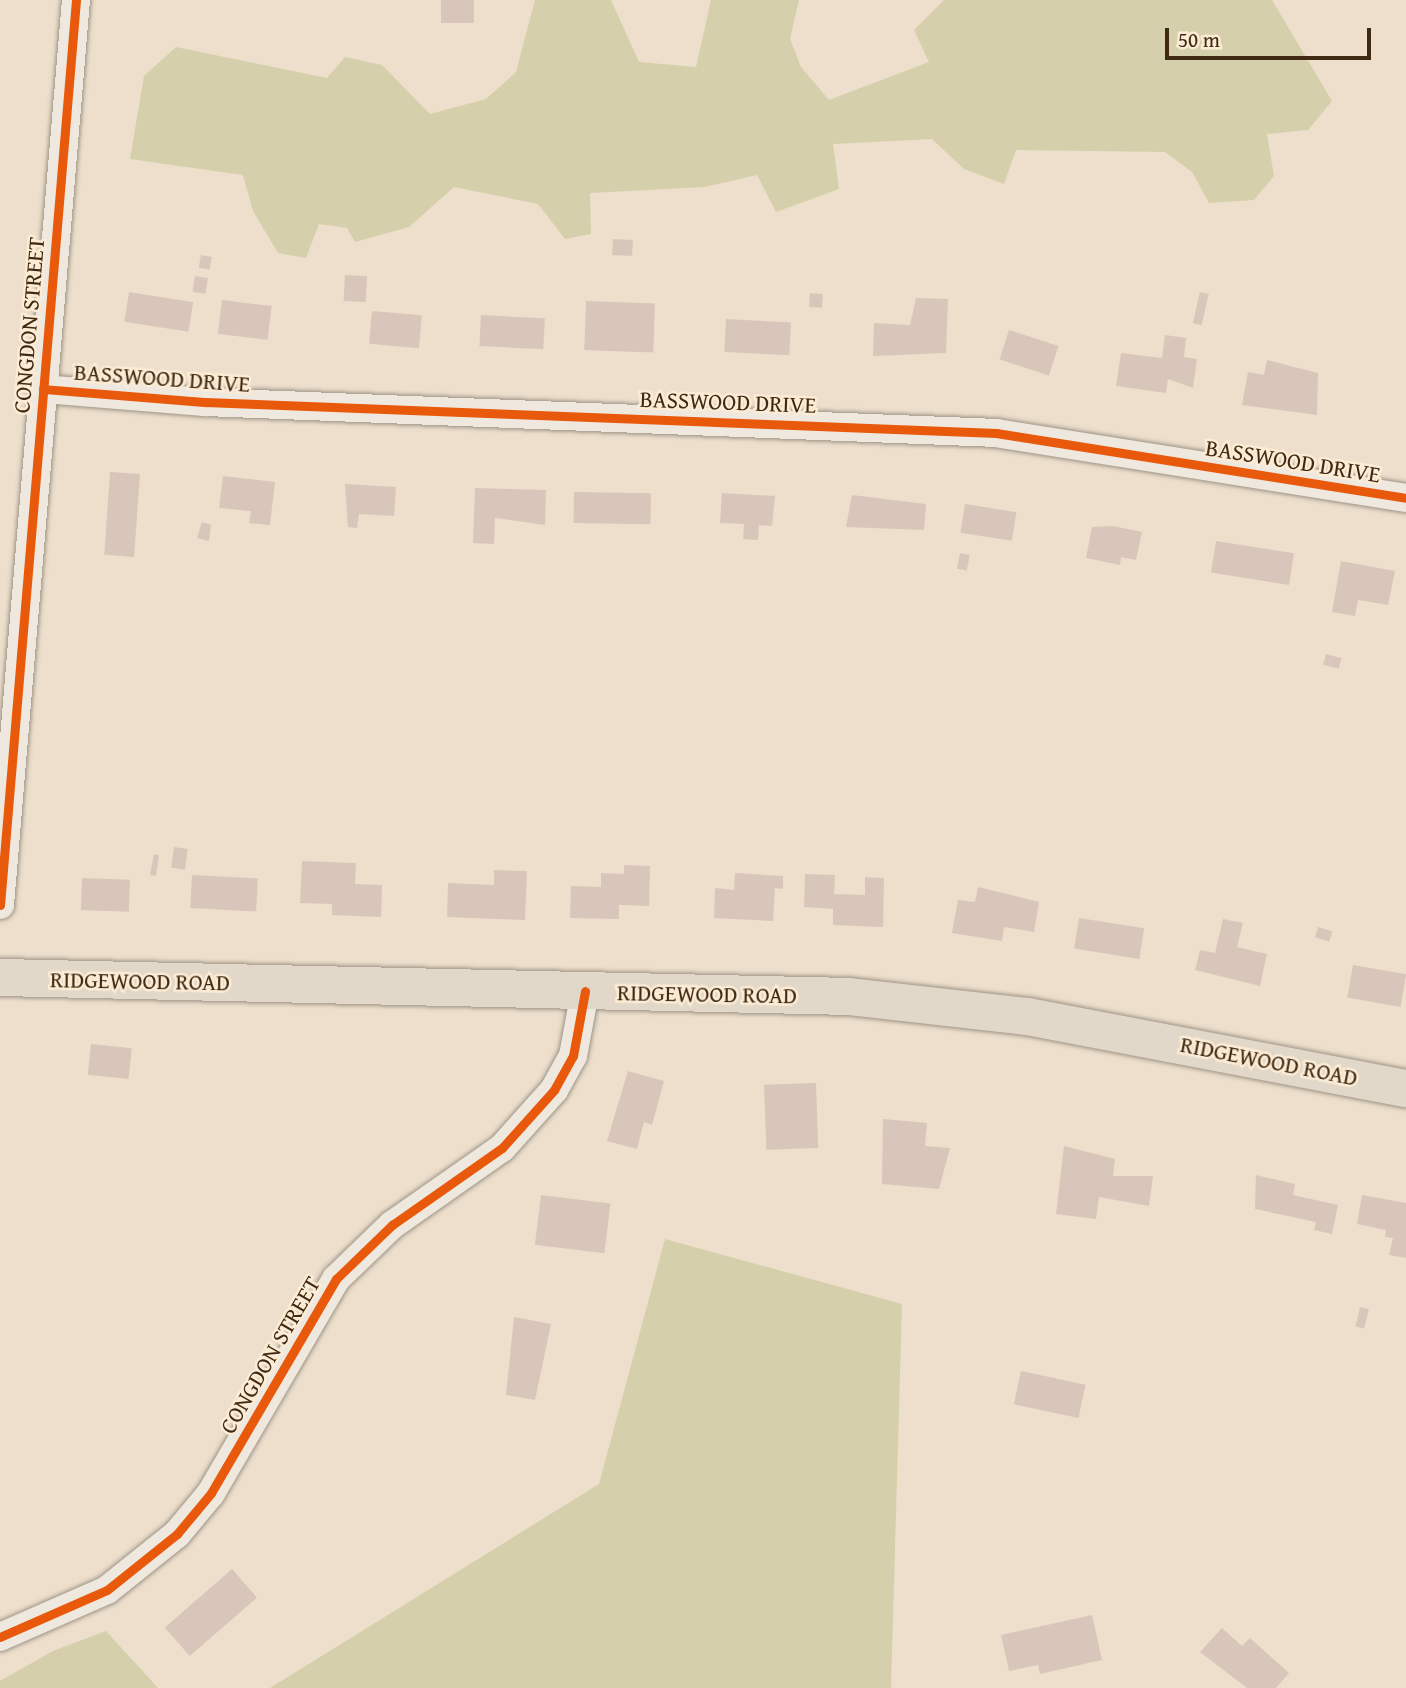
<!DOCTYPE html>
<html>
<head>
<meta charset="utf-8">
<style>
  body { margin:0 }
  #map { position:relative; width:1406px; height:1688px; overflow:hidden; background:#eddfcc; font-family:"Gentium Book Plus",serif }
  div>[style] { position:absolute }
  .green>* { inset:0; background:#d5d0ab }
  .building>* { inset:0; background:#d9c6ba; transform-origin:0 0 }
  .roads { filter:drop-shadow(0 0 2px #9f9486) drop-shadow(0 0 2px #9f9486) }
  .minor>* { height:28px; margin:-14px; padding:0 14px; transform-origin:14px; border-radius:14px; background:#efe8df }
  .major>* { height:37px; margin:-18.5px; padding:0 18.5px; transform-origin:18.5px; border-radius:18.5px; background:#e2d8c9 }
  .cycleway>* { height:9px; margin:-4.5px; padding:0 4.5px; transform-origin:4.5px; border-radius:4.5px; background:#e8590c }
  span { translate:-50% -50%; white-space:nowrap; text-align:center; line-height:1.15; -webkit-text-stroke:5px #fcecd5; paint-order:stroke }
  .street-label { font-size:23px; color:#402912 }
  .scale { position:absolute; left:1165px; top:28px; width:206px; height:32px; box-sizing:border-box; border:4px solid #402912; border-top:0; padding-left:9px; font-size:21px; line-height:24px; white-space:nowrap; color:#402912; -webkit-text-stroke:5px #fcecd5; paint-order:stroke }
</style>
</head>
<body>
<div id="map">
  <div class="green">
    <i style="clip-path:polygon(535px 0,611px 0,639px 62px,696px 67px,711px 0,799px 0,790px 39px,801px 67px,829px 100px,929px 62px,914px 30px,944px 0,1272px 0,1332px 101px,1308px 130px,1267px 134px,1274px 176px,1254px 200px,1209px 203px,1192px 172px,1165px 152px,1016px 150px,1004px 184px,964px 169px,932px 139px,833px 144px,839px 189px,776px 212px,757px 175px,705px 187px,590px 193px,591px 234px,565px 239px,538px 204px,454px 187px,409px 227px,355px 242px,347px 228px,319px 224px,306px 258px,278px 253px,253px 211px,243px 175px,130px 159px,144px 76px,176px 47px,327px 78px,345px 57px,382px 65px,430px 114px,486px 99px,516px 72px)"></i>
    <i style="clip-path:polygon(665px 1239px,902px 1304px,891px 1688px,270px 1688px,599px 1484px)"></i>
    <i style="clip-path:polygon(106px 1631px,158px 1688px,0 1688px,0 1681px,53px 1651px)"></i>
  </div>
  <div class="building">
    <i style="left:441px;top:0;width:33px;height:23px"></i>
    <i style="left:613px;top:239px;width:20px;height:16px;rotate:3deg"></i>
    <i style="left:201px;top:255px;width:11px;height:13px;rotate:10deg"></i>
    <i style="left:345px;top:275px;width:22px;height:26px;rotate:3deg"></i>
    <i style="left:195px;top:276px;width:13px;height:16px;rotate:9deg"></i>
    <i style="left:129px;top:292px;width:65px;height:30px;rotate:9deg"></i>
    <i style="left:1200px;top:292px;width:9px;height:32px;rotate:13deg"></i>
    <i style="left:810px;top:293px;width:13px;height:14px;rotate:4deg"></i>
    <i style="clip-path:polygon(916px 298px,948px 299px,946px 353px,873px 356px,874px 323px,910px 325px)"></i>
    <i style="left:222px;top:300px;width:50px;height:34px;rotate:7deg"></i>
    <i style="left:586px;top:301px;width:69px;height:49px;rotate:2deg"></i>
    <i style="left:372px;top:311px;width:50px;height:33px;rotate:5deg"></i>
    <i style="left:481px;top:315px;width:64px;height:31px;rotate:3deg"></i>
    <i style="left:726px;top:319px;width:65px;height:33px;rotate:3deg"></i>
    <i style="left:1009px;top:330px;width:52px;height:31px;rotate:18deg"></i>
    <i style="clip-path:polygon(1165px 335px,1186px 338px,1184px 357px,1197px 359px,1193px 388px,1168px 379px,1166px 393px,1116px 386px,1121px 353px,1162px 358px)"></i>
    <i style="clip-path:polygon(1267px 360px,1318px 373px,1317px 415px,1242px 405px,1248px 372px,1264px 375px)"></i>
    <i style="left:110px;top:472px;width:30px;height:83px;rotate:4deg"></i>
    <i style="clip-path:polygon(223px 476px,275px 482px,270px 525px,249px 523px,251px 511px,219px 508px)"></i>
    <i style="clip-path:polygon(345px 484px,396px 487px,394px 516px,359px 514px,357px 528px,348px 527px)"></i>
    <i style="clip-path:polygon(475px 488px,546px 490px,545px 525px,495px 518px,494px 544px,473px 543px)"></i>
    <i style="left:574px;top:492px;width:77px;height:31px;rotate:1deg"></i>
    <i style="clip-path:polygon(722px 493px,775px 496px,772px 526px,759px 525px,758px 540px,743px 539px,744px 524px,720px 523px)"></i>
    <i style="clip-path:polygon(852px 495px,926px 504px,924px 530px,846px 527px)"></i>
    <i style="left:965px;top:504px;width:52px;height:29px;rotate:9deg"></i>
    <i style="clip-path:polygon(202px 522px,211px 525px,209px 541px,197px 538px)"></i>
    <i style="clip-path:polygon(1113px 526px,1142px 532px,1136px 560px,1121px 557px,1120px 565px,1086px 558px,1092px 527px)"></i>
    <i style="left:1216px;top:541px;width:79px;height:32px;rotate:9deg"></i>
    <i style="left:960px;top:553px;width:10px;height:16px;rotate:11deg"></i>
    <i style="clip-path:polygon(1341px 561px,1395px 571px,1388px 605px,1358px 600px,1355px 616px,1332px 612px)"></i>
    <i style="left:1326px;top:654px;width:16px;height:11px;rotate:15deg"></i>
    <i style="left:174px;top:847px;width:14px;height:21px;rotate:8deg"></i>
    <i style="clip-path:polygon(154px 854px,159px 855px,156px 876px,150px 875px)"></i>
    <i style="clip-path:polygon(302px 861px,356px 863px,355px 884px,382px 885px,381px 917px,332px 915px,332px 904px,300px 903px)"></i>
    <i style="clip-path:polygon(624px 865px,650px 866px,649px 906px,619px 905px,619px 919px,570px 918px,571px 886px,601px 887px,601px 873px,624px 874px)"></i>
    <i style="clip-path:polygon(494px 870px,527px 871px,525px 920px,447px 917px,448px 883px,494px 885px)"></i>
    <i style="clip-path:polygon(735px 873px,783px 876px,783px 889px,775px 888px,773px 921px,714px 918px,715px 888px,734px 890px)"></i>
    <i style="clip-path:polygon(805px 874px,835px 875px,834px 894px,865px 895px,865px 877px,884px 878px,883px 927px,833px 925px,833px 909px,804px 907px)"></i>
    <i style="left:192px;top:875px;width:66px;height:33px;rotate:3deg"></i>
    <i style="left:82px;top:878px;width:48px;height:32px;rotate:2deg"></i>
    <i style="clip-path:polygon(978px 887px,1039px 902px,1034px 932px,1004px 927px,1002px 941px,952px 933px,958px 900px,975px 902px)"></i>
    <i style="left:1079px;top:918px;width:66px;height:31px;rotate:9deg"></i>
    <i style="clip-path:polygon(1223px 919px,1243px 923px,1237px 947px,1267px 954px,1260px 986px,1195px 970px,1200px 950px,1215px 953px)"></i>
    <i style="left:1318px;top:927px;width:15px;height:11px;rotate:16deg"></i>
    <i style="left:1353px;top:965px;width:54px;height:33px;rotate:10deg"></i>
    <i style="left:91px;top:1044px;width:41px;height:31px;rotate:6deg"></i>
    <i style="clip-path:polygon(628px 1071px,664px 1081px,652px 1125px,644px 1122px,637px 1149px,607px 1141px)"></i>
    <i style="left:816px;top:1083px;width:65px;height:52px;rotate:88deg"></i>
    <i style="clip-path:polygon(883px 1119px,927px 1123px,925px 1146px,950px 1148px,939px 1189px,882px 1184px)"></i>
    <i style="clip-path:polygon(1064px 1146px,1115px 1159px,1113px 1176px,1153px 1176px,1149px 1206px,1099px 1197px,1096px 1219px,1056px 1214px)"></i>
    <i style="clip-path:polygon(1256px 1175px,1295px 1184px,1293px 1195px,1338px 1205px,1332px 1234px,1314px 1230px,1316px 1222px,1255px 1209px)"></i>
    <i style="left:541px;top:1195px;width:70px;height:50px;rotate:7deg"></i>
    <i style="clip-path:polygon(1362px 1195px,1406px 1203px,1406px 1258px,1389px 1255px,1393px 1238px,1385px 1237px,1386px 1230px,1357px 1224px)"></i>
    <i style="left:1360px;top:1307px;width:9px;height:20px;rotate:13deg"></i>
    <i style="clip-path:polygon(514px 1317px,551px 1324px,535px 1400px,506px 1395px)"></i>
    <i style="left:1021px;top:1371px;width:66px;height:34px;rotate:12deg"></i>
    <i style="left:232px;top:1569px;width:38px;height:89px;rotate:49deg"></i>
    <i style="clip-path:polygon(1092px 1615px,1102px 1660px,1040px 1674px,1038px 1665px,1009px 1671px,1001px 1635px)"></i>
    <i style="clip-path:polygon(1222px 1628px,1242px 1646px,1250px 1638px,1289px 1673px,1276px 1688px,1247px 1688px,1200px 1652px)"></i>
  </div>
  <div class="roads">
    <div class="minor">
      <i style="left:43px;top:389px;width:163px;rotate:4.6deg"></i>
      <i style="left:205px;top:402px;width:792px;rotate:2.24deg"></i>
      <i style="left:996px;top:433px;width:415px;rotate:9deg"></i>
      <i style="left:0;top:905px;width:908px;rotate:-85.2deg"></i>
      <i style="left:0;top:1637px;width:117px;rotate:-23.7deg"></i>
      <i style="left:107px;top:1590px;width:90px;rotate:-38.7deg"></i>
      <i style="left:177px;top:1534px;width:53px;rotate:-50.3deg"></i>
      <i style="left:211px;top:1493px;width:248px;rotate:-59.7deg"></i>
      <i style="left:336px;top:1279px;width:78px;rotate:-44deg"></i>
      <i style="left:392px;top:1225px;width:134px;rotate:-35deg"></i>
      <i style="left:502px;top:1148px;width:78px;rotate:-48.1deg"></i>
      <i style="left:554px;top:1090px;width:39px;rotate:-61deg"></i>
      <i style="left:573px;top:1056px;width:66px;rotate:-79.5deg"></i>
    </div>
    <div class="major">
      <i style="left:0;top:977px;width:848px;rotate:1.28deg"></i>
      <i style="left:848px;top:996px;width:180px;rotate:6.4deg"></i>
      <i style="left:1027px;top:1016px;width:386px;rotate:10.8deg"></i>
    </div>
  </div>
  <div class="cycleway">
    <i style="left:43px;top:389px;width:163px;rotate:4.6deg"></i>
    <i style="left:205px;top:402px;width:792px;rotate:2.24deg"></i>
    <i style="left:996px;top:433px;width:415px;rotate:9deg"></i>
    <i style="left:0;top:905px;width:908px;rotate:-85.2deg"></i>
    <i style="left:0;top:1637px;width:117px;rotate:-23.7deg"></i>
    <i style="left:107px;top:1590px;width:90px;rotate:-38.7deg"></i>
    <i style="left:177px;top:1534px;width:53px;rotate:-50.3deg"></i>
    <i style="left:211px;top:1493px;width:248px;rotate:-59.7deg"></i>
    <i style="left:336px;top:1279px;width:78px;rotate:-44deg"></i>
    <i style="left:392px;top:1225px;width:134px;rotate:-35deg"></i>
    <i style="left:502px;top:1148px;width:78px;rotate:-48.1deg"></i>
    <i style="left:554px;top:1090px;width:39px;rotate:-61deg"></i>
    <i style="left:573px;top:1056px;width:66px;rotate:-79.5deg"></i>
  </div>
  <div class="street-label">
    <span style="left:29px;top:325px;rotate:-85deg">CONGDON STREET</span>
    <span style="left:162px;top:378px;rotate:4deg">BASSWOOD DRIVE</span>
    <span style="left:728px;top:402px;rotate:2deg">BASSWOOD DRIVE</span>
    <span style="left:1293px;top:461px;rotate:9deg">BASSWOOD DRIVE</span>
    <span style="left:140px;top:981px;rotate:1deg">RIDGEWOOD ROAD</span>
    <span style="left:707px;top:994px;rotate:1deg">RIDGEWOOD ROAD</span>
    <span style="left:1269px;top:1061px;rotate:11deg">RIDGEWOOD ROAD</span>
    <span style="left:270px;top:1355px;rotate:-60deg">CONGDON STREET</span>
  </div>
  <div class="scale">50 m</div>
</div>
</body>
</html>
